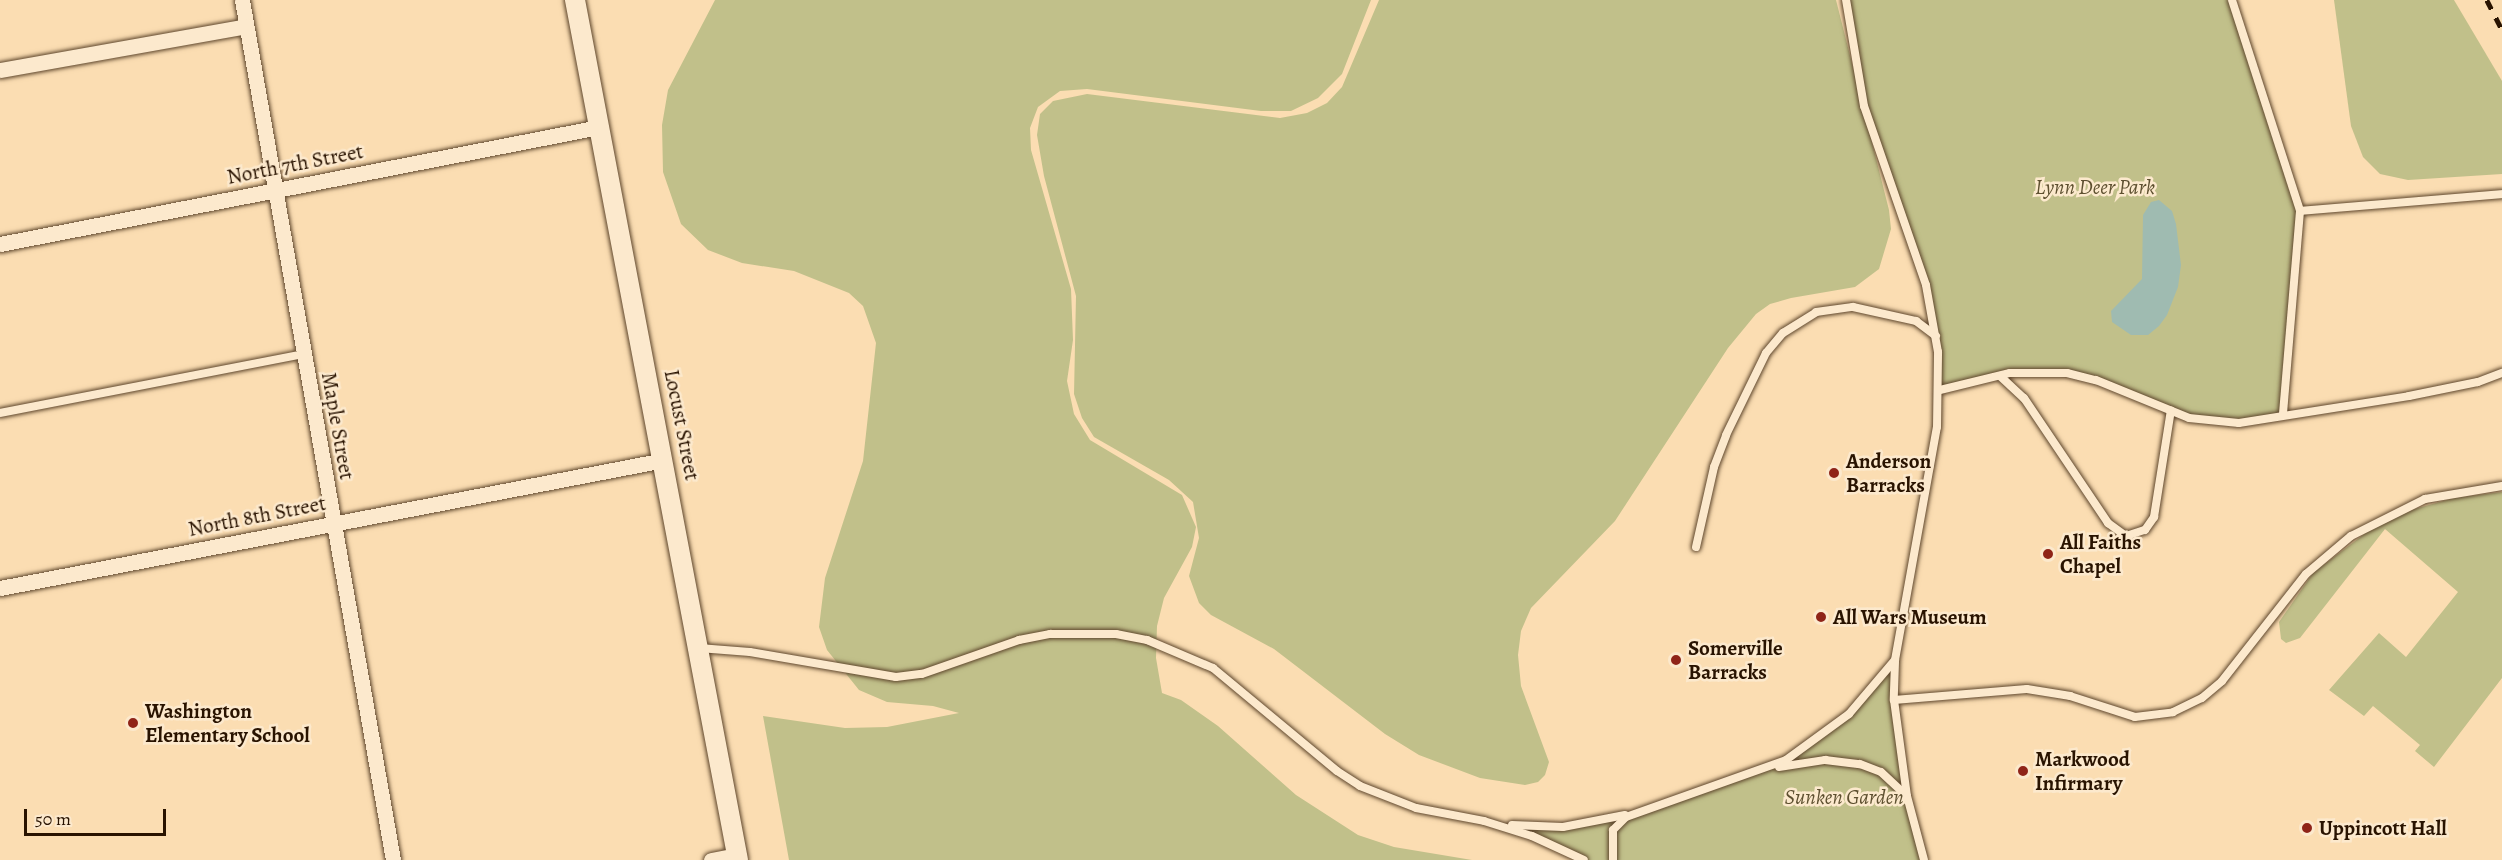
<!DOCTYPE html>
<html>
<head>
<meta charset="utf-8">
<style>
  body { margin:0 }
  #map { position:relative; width:2502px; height:860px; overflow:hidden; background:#fbddb2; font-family:Alegreya,serif }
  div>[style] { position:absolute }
  .green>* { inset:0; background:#c1c08a }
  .water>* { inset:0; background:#9fbbb1 }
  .roads { filter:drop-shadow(0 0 2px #5e462c) drop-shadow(0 0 2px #5e462c) }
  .service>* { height:8px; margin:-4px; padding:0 4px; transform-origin:4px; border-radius:4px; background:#fce9cd }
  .minor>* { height:15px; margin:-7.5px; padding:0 7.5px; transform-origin:7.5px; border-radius:7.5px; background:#fce9cd }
  .tertiary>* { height:20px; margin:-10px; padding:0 10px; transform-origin:10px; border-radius:10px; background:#fce9cd }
  .rail>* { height:4.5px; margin-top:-2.25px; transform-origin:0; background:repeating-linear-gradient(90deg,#291300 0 10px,transparent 0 20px) }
  .dots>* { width:16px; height:16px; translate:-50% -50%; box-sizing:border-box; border:3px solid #fce9cd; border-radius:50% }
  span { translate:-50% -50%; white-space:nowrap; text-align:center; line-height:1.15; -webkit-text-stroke:5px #fce9cd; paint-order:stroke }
  .street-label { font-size:21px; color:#291300 }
  .park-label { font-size:21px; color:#5e5030; font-style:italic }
  .poi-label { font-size:21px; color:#291300; font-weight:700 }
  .left { translate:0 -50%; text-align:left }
  .scale { position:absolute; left:24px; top:809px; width:142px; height:27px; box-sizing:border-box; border:3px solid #291300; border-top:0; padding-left:8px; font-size:18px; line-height:21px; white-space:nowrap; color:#291300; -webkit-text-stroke:4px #fce9cd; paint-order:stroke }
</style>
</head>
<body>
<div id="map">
  <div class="green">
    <i style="clip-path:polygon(715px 0,1371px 0,1342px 74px,1318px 98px,1291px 111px,1261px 111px,1087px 89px,1060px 91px,1038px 107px,1030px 128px,1031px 150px,1071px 289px,1073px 340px,1067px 381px,1074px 414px,1090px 440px,1182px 495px,1196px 527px,1192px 547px,1164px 598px,1157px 626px,1156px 658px,1162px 693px,1181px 700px,1218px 726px,1296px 795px,1358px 835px,1394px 847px,1472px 860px,789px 860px,763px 716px,845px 728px,887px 727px,959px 713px,933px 706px,887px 702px,859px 690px,827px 650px,819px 627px,825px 578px,863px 461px,876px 343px,863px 306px,849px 293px,794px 271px,742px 263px,708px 250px,681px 224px,663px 172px,662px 125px,668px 90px)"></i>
    <i style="clip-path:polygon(1379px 0,1836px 0,1889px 210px,1891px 229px,1879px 269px,1855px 287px,1791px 298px,1770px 304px,1756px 314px,1728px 348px,1615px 521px,1531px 608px,1521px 631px,1518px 655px,1521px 686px,1549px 762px,1545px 775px,1538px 782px,1525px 785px,1480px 778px,1419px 755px,1385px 734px,1274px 649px,1211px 615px,1199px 603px,1189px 576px,1199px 538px,1193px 502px,1169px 480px,1094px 437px,1082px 418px,1074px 394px,1076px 296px,1044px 176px,1037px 135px,1040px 114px,1053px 101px,1087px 94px,1280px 118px,1307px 113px,1327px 103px,1342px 87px)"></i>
    <i style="clip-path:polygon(1846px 0,2232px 0,2300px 211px,2283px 414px,2239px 423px,2189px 418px,2096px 380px,2039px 371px,1940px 390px,1933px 314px,1873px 135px)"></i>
    <i style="clip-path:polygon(2334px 0,2454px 0,2502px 81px,2502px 174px,2408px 180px,2380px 174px,2363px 157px,2351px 126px)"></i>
    <i style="clip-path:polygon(2502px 492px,2502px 678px,2434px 767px,2415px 751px,2420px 745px,2373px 706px,2364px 716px,2329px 690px,2379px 633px,2406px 657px,2458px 592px,2385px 529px,2300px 638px,2286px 643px,2281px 639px,2279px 622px,2313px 573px,2375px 526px,2411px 510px,2454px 498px)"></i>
    <i style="clip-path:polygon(1895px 660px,1899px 751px,1924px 860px,1584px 860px,1484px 821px,1528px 828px,1563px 827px,1631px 813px,1767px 769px,1849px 714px)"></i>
  </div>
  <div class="water">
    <i style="clip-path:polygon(2159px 200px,2172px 211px,2176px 224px,2181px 265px,2178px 287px,2167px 315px,2159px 326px,2148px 335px,2131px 335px,2112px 322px,2111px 311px,2142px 279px,2143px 215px,2151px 202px)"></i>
  </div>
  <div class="roads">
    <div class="service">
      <i style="left:2232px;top:0;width:222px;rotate:72.1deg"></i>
      <i style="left:2300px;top:211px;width:204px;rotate:94.8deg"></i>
      <i style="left:2300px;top:211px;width:203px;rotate:-4.8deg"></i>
      <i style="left:2000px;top:376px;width:33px;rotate:43deg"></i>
      <i style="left:2024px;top:398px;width:151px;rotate:56.1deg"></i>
      <i style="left:2108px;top:523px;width:22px;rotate:36deg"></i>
      <i style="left:2126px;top:536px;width:20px;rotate:-18deg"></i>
      <i style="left:2145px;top:530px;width:16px;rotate:-55deg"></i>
      <i style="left:2154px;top:517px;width:108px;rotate:-81deg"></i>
      <i style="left:1940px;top:390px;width:72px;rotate:-13.7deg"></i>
      <i style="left:2010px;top:373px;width:57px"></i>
      <i style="left:2067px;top:373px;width:30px;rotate:14deg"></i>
      <i style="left:2096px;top:380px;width:100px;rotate:22.2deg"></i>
      <i style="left:2189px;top:418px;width:50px;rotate:5.7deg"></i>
      <i style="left:2239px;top:423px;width:172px;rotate:-9deg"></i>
      <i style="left:2409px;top:396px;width:70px;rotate:-11.5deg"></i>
      <i style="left:2478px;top:382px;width:26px;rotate:-21deg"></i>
      <i style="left:0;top:413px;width:310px;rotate:-11deg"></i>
      <i style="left:1696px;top:547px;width:82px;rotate:-77.3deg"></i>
      <i style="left:1714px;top:467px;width:34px;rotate:-69deg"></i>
      <i style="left:1726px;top:435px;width:91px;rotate:-64deg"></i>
      <i style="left:1766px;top:353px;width:26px;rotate:-50deg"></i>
      <i style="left:1783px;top:333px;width:39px;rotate:-32deg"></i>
      <i style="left:1816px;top:312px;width:37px;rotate:-8deg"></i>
      <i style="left:1853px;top:307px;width:65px;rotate:12.5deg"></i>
      <i style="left:1916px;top:321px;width:25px;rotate:37deg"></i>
      <i style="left:699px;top:648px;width:51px;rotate:4.5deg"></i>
      <i style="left:750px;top:652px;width:148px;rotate:9.7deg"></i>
      <i style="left:896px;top:677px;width:26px;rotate:-7deg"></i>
      <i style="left:922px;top:674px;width:103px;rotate:-19.3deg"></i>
      <i style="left:1019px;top:640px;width:32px;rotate:-11deg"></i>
      <i style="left:1050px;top:634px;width:66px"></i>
      <i style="left:1116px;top:634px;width:32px;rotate:11deg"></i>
      <i style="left:1147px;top:640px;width:72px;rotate:23deg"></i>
      <i style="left:1213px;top:668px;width:161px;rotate:39.7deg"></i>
      <i style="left:1337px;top:771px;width:27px;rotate:33deg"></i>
      <i style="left:1360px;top:786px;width:60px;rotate:21.4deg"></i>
      <i style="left:1416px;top:808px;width:69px;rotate:10.8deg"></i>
      <i style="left:1484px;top:821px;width:50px;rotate:17.4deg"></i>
      <i style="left:1532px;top:836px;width:57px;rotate:24.8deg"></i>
      <i style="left:1895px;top:662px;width:38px;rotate:92deg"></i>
      <i style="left:1894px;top:700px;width:97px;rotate:82.3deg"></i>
      <i style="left:1894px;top:700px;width:133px;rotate:-4.7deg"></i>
      <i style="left:2027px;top:689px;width:44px;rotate:9.2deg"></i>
      <i style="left:2070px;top:696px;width:68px;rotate:17.9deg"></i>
      <i style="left:2135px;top:717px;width:38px;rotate:-7deg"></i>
      <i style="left:2173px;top:712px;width:32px;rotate:-26deg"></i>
      <i style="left:2202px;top:698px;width:26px;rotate:-40deg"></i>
      <i style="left:2222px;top:681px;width:136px;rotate:-51.9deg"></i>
      <i style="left:2306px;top:574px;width:59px;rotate:-40.2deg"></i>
      <i style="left:2351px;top:536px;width:83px;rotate:-26.6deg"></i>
      <i style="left:2425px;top:499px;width:78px;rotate:-9.6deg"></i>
      <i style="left:1779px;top:767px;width:47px;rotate:-8.7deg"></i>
      <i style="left:1825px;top:760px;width:35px;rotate:7deg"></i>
      <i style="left:1860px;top:764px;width:22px;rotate:21deg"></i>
      <i style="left:1881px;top:772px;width:35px;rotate:43deg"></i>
      <i style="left:1907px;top:796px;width:66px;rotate:75.1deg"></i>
      <i style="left:1512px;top:825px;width:51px;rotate:2.2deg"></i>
      <i style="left:1563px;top:827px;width:63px;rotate:-11deg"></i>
      <i style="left:1613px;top:860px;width:30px;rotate:-90deg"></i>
      <i style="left:1613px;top:830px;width:18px;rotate:-45deg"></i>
      <i style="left:1626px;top:817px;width:170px;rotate:-19.6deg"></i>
      <i style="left:1786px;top:760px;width:78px;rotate:-36.1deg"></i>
      <i style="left:1849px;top:714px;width:71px;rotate:-49.6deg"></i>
      <i style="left:1895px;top:660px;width:237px;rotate:-79.8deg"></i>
      <i style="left:1937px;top:427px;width:75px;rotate:-89.2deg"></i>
      <i style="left:1938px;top:352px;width:68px;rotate:-100.2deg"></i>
      <i style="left:1926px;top:285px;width:189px;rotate:-109.1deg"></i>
      <i style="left:1864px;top:106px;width:108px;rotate:-99.6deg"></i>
    </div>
    <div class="minor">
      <i style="left:242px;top:0;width:873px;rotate:80.04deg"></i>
      <i style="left:0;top:70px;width:250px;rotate:-10.1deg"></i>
      <i style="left:0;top:244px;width:610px;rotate:-11.05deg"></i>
      <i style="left:0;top:588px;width:676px;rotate:-10.91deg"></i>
      <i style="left:711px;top:860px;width:26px;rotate:-11deg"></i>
    </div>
    <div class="tertiary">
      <i style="left:575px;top:0;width:875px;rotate:79.27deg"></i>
    </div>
  </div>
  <div class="rail">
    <i style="left:2487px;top:0;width:34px;rotate:63deg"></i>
  </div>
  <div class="dots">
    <i style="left:1834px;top:473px;background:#8f2418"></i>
    <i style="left:2048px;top:554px;background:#8f2418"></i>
    <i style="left:1821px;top:617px;background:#8f2418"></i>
    <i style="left:1676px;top:660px;background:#8f2418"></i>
    <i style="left:133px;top:723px;background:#8f2418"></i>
    <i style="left:2023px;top:771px;background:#8f2418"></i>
    <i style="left:2307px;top:828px;background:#8f2418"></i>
  </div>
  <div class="street-label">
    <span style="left:295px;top:164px;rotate:-11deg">North 7th Street</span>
    <span style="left:682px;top:425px;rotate:79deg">Locust Street</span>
    <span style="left:338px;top:426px;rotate:80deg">Maple Street</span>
    <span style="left:257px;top:516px;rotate:-11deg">North 8th Street</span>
  </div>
  <div class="park-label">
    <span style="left:2095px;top:187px">Lynn Deer Park</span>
    <span style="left:1844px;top:797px">Sunken Garden</span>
  </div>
  <div class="poi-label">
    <span class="left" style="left:1846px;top:473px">Anderson<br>Barracks</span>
    <span class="left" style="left:2060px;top:554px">All Faiths<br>Chapel</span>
    <span class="left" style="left:1833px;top:617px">All Wars Museum</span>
    <span class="left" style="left:1688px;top:660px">Somerville<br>Barracks</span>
    <span class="left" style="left:145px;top:723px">Washington<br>Elementary School</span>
    <span class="left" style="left:2035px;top:771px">Markwood<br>Infirmary</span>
    <span class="left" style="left:2319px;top:828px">Uppincott Hall</span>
  </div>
  <div class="scale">50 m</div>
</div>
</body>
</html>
